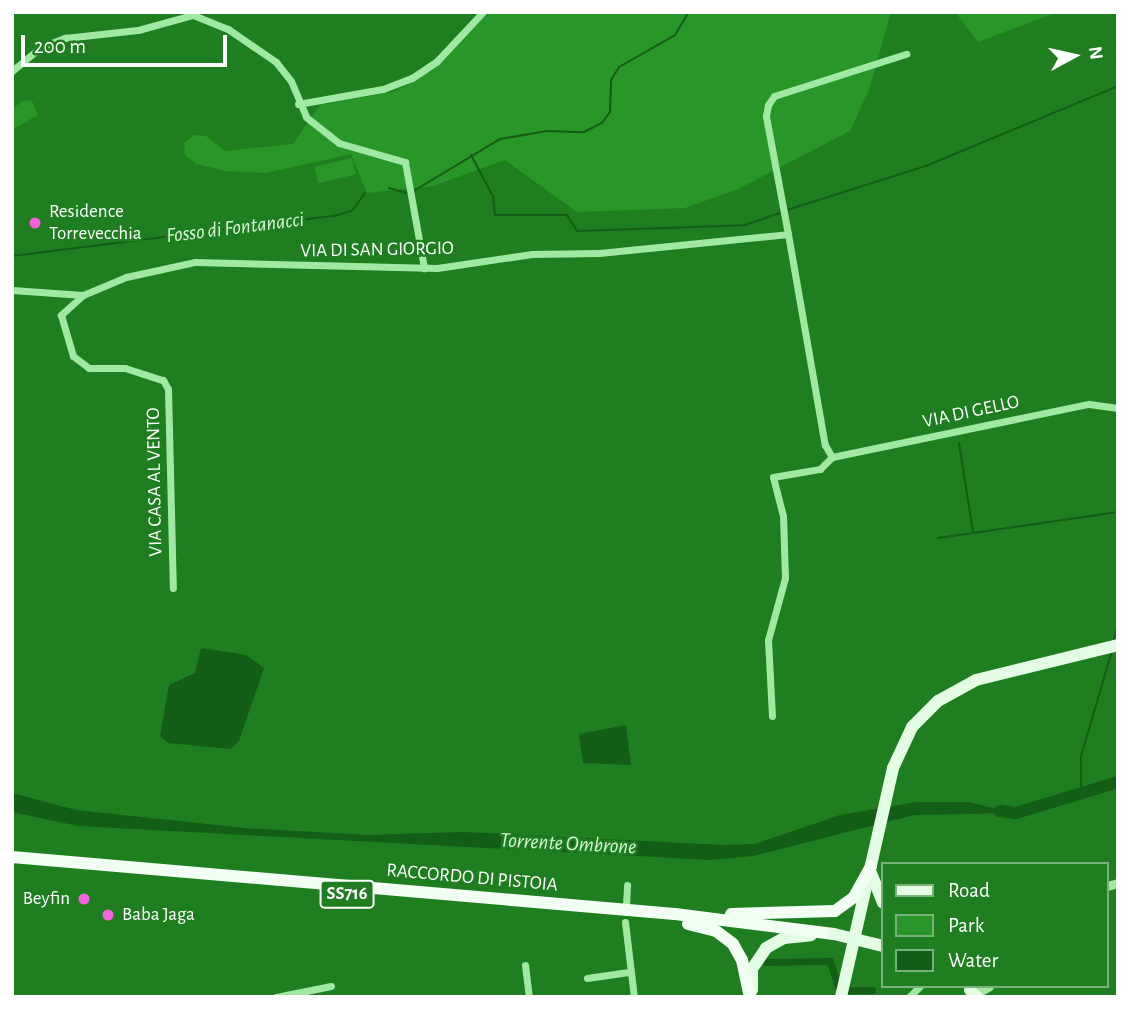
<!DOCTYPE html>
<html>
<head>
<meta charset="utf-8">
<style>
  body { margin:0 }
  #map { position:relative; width:1130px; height:1009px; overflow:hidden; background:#1e7e20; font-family:"Alegreya Sans",sans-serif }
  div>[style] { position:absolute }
  .green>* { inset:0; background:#289629; transform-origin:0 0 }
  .water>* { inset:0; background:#145d16 }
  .stream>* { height:2px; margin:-1px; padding:0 1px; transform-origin:1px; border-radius:1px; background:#145d16 }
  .canal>* { height:7px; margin:-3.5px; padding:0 3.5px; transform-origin:3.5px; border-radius:3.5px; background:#145d16 }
  .river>* { height:12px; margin:-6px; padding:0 6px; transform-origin:6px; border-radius:6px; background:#145d16 }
  .minor>* { height:7px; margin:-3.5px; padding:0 3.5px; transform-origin:3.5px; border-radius:3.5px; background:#a1e8a2 }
  .tertiary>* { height:9px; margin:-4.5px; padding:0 4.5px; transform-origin:4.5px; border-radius:4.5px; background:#a1e8a2 }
  .primary>* { height:12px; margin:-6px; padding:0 6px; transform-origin:6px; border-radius:6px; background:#e3fde5 }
  .trunk>* { height:12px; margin:-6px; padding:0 6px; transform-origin:6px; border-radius:6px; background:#f1fef2 }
  .primary-bridge>* { height:12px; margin:-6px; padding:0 6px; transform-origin:6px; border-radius:6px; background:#e3fde5 }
  .dots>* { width:19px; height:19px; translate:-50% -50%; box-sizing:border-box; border:4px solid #1e7e20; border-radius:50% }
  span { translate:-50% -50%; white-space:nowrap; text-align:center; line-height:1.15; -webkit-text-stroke:5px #1e7e20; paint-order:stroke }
  .shield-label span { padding:2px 5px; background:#1e7e20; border:2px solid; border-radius:5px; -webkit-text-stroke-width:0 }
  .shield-label { font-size:18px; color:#fff; font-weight:700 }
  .poi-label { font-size:19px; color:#fff }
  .left { translate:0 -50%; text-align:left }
  .right { translate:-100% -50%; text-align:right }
  .street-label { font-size:19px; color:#fff }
  .water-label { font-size:21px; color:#daf8da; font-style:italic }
  .frame { position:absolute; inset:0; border:14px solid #fff; pointer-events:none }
  .legend { position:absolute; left:881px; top:862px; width:228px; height:126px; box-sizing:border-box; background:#1e7e20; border:2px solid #78b279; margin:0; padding:9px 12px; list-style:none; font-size:21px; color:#fff }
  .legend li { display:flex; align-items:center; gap:14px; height:35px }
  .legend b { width:35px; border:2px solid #78b279 }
  .north { position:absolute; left:1039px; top:21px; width:70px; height:70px; -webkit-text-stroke:5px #1e7e20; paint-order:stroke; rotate:82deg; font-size:19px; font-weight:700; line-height:28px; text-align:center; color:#fff }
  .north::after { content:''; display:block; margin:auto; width:24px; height:32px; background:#fff; clip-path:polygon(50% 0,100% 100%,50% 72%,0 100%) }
  .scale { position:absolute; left:21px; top:35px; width:206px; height:32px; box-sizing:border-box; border:4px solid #fff; border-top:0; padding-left:9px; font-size:21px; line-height:24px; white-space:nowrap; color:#fff; -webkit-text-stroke:5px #1e7e20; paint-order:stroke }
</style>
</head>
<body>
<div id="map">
  <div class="green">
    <i style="clip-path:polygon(490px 12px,891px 12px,869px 90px,850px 131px,738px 189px,685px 208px,577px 212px,505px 160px,433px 186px,367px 193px,351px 154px,266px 173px,226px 171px,196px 164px,185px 155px,184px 143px,194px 135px,206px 136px,225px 151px,293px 144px,320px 105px,392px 92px,418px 80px)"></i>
    <i style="clip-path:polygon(955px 12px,1058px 12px,978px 42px)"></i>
    <i style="clip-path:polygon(25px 100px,32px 101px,38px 115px,12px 130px,12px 108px)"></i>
    <i style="left:352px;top:158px;width:17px;height:39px;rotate:77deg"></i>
  </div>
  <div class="water">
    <i style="clip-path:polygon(201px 648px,246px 655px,264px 668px,239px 741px,231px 749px,168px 743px,160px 736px,169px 685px,195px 673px)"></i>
    <i style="clip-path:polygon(626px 725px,631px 765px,583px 763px,579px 734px)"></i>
    <i style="clip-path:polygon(12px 793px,76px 810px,245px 828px,367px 835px,463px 832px,724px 845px,755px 844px,840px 815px,917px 802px,968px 802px,1016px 813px,914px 815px,753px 856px,711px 860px,78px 826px,12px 812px)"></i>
  </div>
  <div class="stream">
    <i style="left:471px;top:155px;width:47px;rotate:61.8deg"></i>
    <i style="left:493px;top:196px;width:19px;rotate:84deg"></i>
    <i style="left:495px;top:215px;width:72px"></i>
    <i style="left:567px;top:215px;width:19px;rotate:58deg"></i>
    <i style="left:577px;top:231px;width:168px;rotate:-2deg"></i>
    <i style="left:745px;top:225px;width:39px;rotate:-19deg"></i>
    <i style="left:389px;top:188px;width:19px;rotate:16deg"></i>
    <i style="left:412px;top:192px;width:103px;rotate:-31.1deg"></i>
    <i style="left:500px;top:139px;width:48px;rotate:-9.7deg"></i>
    <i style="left:547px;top:131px;width:37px;rotate:2deg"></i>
    <i style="left:584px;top:132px;width:20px;rotate:-27deg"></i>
    <i style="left:602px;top:123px;width:14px;rotate:-54deg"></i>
    <i style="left:610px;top:112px;width:32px;rotate:-88deg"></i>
    <i style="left:611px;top:80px;width:15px;rotate:-58deg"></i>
    <i style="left:619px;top:67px;width:64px;rotate:-29.7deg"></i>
    <i style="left:675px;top:35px;width:27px;rotate:-59deg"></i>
    <i style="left:787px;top:210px;width:146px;rotate:-17.6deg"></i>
    <i style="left:926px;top:166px;width:208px;rotate:-22.6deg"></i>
    <i style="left:12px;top:256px;width:325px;rotate:-7.1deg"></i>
    <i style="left:335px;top:216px;width:19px;rotate:-18deg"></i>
    <i style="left:353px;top:210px;width:21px;rotate:-55deg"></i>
    <i style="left:959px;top:443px;width:90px;rotate:81.1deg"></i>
    <i style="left:938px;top:538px;width:182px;rotate:-8.2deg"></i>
    <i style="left:1114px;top:639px;width:16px;rotate:-75deg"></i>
    <i style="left:1081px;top:791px;width:35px;rotate:-90deg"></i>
    <i style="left:1081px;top:756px;width:106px;rotate:-73.6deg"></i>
  </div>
  <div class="canal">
    <i style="left:766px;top:962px;width:64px;rotate:-0.9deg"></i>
    <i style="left:830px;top:961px;width:27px;rotate:73deg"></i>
    <i style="left:848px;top:990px;width:24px"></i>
  </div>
  <div class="river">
    <i style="left:1000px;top:811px;width:16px;rotate:7deg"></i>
    <i style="left:1016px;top:813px;width:107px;rotate:-16.9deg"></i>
  </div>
  <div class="minor">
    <i style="left:12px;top:71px;width:38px;rotate:-40deg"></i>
    <i style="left:41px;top:47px;width:26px;rotate:-21deg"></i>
    <i style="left:65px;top:38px;width:73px;rotate:-6.3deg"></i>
    <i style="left:138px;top:30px;width:57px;rotate:-15.3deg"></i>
    <i style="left:193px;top:15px;width:38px;rotate:22deg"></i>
    <i style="left:228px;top:29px;width:58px;rotate:34.5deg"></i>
    <i style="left:276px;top:62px;width:24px;rotate:52deg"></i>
    <i style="left:291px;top:81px;width:39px;rotate:67deg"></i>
    <i style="left:306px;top:117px;width:42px;rotate:38.2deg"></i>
    <i style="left:339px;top:143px;width:69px;rotate:16.1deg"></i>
    <i style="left:405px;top:162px;width:108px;rotate:79.8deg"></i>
    <i style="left:298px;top:104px;width:86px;rotate:-10deg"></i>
    <i style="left:383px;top:89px;width:31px;rotate:-21deg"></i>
    <i style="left:412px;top:78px;width:30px;rotate:-34deg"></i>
    <i style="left:437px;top:61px;width:67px;rotate:-46.8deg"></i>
    <i style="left:788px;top:234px;width:120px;rotate:-100.6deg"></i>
    <i style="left:766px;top:116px;width:11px;rotate:-80deg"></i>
    <i style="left:768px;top:105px;width:11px;rotate:-56deg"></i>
    <i style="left:774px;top:96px;width:139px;rotate:-17.7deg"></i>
    <i style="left:12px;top:290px;width:71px;rotate:4deg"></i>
    <i style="left:83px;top:295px;width:47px;rotate:-22.7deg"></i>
    <i style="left:126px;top:277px;width:71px;rotate:-12.3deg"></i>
    <i style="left:195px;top:262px;width:242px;rotate:1.4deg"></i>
    <i style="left:437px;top:268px;width:96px;rotate:-8.4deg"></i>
    <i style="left:532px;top:254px;width:67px;rotate:-0.9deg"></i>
    <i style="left:599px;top:253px;width:190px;rotate:-5.7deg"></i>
    <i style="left:788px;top:234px;width:214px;rotate:80.1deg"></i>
    <i style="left:825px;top:445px;width:14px;rotate:60deg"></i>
    <i style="left:83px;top:295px;width:30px;rotate:138deg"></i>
    <i style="left:61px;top:315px;width:43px;rotate:73.7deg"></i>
    <i style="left:73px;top:356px;width:20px;rotate:37deg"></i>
    <i style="left:89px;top:368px;width:36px"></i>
    <i style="left:125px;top:368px;width:40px;rotate:18deg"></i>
    <i style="left:163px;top:380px;width:10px;rotate:61deg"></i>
    <i style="left:168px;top:389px;width:199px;rotate:88.6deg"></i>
    <i style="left:832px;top:457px;width:262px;rotate:-11.7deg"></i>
    <i style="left:1089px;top:404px;width:29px;rotate:8deg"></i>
    <i style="left:772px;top:716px;width:76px;rotate:-93deg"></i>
    <i style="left:768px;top:640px;width:64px;rotate:-74.7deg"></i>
    <i style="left:785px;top:578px;width:62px;rotate:-91.8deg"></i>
    <i style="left:783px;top:516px;width:40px;rotate:-104.4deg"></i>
    <i style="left:773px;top:477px;width:48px;rotate:-9.7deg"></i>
    <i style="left:820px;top:469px;width:17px;rotate:-45deg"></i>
    <i style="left:626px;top:906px;width:21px;rotate:-87deg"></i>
    <i style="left:625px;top:922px;width:76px;rotate:83.2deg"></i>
    <i style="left:525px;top:965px;width:32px;rotate:83deg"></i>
    <i style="left:587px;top:978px;width:42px;rotate:-8.1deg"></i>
    <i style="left:276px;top:997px;width:56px;rotate:-11.3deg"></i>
    <i style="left:909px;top:997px;width:16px;rotate:-45deg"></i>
  </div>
  <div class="tertiary">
    <i style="left:1107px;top:886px;width:11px;rotate:-15deg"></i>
    <i style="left:972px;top:996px;width:20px;rotate:-30deg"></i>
  </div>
  <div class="primary">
    <i style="left:871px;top:873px;width:32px;rotate:68deg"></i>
    <i style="left:752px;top:990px;width:21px;rotate:-90deg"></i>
    <i style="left:752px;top:969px;width:25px;rotate:-56deg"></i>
    <i style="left:766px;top:948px;width:21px;rotate:-29deg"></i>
    <i style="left:784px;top:938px;width:27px;rotate:-6deg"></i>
    <i style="left:841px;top:997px;width:235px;rotate:-77.2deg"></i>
    <i style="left:893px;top:768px;width:45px;rotate:-65.1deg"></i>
    <i style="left:912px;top:727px;width:37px;rotate:-45deg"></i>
    <i style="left:938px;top:701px;width:43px;rotate:-28.9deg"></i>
    <i style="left:976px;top:680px;width:146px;rotate:-13.8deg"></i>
  </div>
  <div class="trunk">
    <i style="left:12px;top:857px;width:665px;rotate:4.91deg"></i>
    <i style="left:675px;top:914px;width:160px;rotate:7.2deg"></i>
    <i style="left:731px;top:914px;width:104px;rotate:-1.7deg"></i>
    <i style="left:835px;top:911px;width:24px;rotate:-36deg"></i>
    <i style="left:854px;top:897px;width:35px;rotate:-61deg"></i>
    <i style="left:688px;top:924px;width:29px;rotate:14deg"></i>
    <i style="left:716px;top:931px;width:21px;rotate:37deg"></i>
    <i style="left:733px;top:944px;width:18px;rotate:61deg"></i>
    <i style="left:742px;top:960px;width:38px;rotate:78deg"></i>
  </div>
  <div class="primary-bridge">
    <i style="left:834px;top:934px;width:50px;rotate:13.8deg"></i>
    <i style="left:970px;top:990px;width:10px;rotate:45deg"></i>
  </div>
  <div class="dots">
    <i style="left:35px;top:223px;background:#f661dd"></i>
    <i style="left:84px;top:899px;background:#f661dd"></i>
    <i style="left:108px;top:915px;background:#f661dd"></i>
  </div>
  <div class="shield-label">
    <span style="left:347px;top:894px">SS716</span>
  </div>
  <div class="poi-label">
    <span class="left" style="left:49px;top:223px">Residence<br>Torrevecchia</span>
    <span class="right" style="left:70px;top:899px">Beyfin</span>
    <span class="left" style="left:122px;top:915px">Baba Jaga</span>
  </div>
  <div class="street-label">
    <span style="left:377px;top:250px;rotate:-1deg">VIA DI SAN GIORGIO</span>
    <span style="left:971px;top:412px;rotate:-12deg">VIA DI GELLO</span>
    <span style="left:155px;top:482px;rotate:-91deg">VIA CASA AL VENTO</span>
    <span style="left:472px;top:878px;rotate:5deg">RACCORDO DI PISTOIA</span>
  </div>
  <div class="water-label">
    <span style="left:235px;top:228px;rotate:-7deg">Fosso di Fontanacci</span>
    <span style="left:568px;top:844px;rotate:3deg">Torrente Ombrone</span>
  </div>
  <div class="frame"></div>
  <ul class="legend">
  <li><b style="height:9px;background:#e3fde5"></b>Road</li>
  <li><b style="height:19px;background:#289629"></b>Park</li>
  <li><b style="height:19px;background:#145d16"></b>Water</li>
  </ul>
  <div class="north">N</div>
  <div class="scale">200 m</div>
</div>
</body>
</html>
